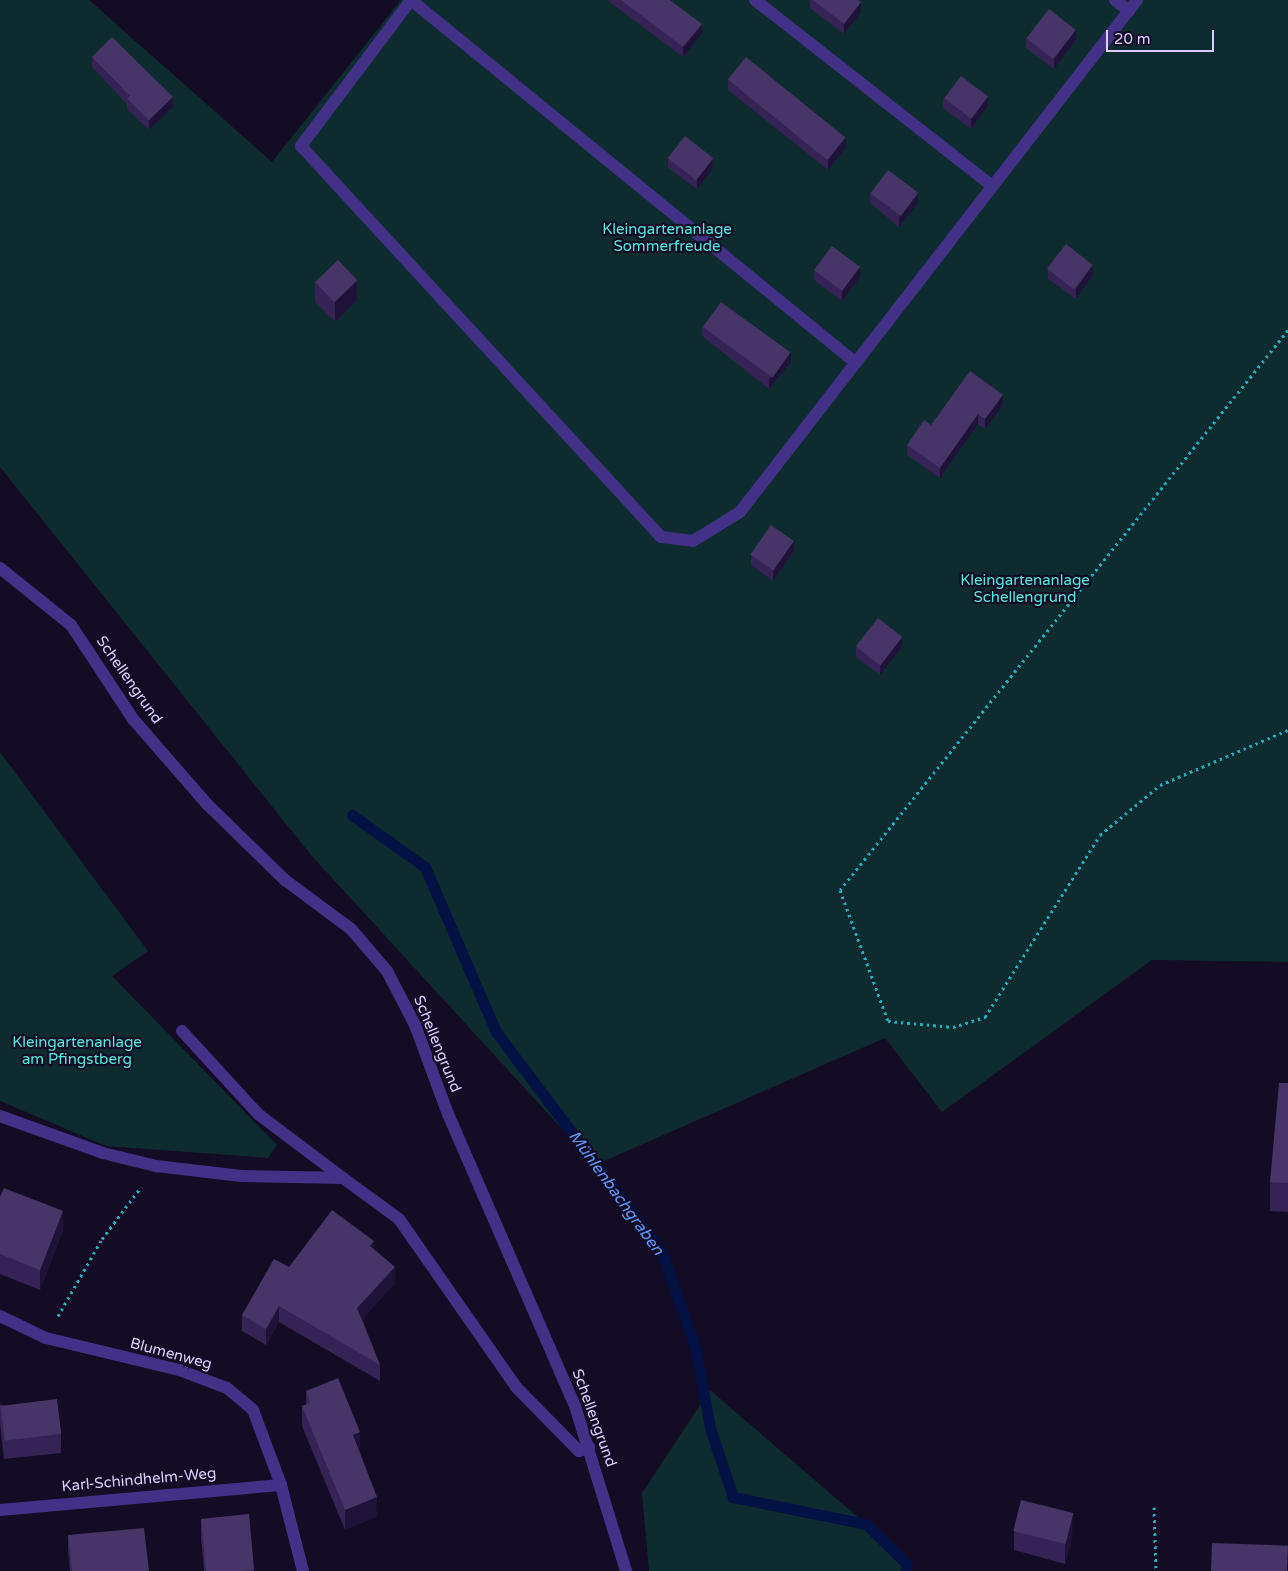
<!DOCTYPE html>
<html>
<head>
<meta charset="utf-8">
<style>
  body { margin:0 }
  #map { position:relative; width:1288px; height:1571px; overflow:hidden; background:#140b24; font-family:"Varela Round",sans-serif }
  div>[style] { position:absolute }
  .green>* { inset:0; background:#0e2b2f }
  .stream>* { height:11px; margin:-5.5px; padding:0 5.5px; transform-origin:5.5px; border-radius:5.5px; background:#041145 }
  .path>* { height:3px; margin-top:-1.5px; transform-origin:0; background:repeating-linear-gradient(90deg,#21b1c1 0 2.5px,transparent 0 6.5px) }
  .service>* { height:12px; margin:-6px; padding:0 6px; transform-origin:6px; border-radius:6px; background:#433188 }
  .minor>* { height:12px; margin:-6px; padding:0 6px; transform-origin:6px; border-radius:6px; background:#433188 }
  .wall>* { inset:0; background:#342354 }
  .shaded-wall>* { inset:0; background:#1f1239 }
  .building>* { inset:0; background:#463566; transform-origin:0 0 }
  span { translate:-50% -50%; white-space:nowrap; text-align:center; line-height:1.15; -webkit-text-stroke:4.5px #140b24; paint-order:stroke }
  .park-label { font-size:15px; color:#4eecde }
  .street-label { font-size:15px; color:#dccfff }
  .water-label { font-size:16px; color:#5d9aff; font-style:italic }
  .scale { position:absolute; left:1106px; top:30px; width:108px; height:22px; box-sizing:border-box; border:2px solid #dccfff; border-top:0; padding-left:6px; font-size:15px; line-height:18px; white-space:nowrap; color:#dccfff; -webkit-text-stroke:4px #140b24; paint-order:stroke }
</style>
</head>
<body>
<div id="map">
  <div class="green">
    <i style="clip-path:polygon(0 0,89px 0,272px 162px,401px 0,1288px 0,1288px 962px,1152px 960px,942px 1112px,885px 1038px,595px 1165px,311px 855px,0 467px)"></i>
    <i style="clip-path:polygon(0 752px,148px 951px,112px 976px,277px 1145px,268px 1158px,106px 1146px,0 1101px)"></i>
    <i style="clip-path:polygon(710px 1390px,866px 1524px,907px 1564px,906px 1571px,649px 1571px,642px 1493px)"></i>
  </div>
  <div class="stream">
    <i style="left:352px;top:815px;width:90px;rotate:35.5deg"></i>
    <i style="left:425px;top:867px;width:180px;rotate:66.7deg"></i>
    <i style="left:496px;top:1032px;width:276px;rotate:53deg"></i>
    <i style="left:662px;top:1252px;width:104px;rotate:70.9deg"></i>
    <i style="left:696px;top:1350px;width:79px;rotate:79.8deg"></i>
    <i style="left:710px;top:1428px;width:73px;rotate:71.6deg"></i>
    <i style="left:733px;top:1497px;width:136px;rotate:11.5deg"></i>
    <i style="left:866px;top:1524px;width:57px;rotate:44.3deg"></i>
    <i style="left:907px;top:1564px;width:7px;rotate:98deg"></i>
  </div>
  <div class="path">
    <i style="left:1288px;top:330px;width:717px;rotate:128.66deg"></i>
    <i style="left:840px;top:890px;width:140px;rotate:69.9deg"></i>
    <i style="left:888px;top:1021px;width:65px;rotate:5.3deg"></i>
    <i style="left:953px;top:1027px;width:34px;rotate:-17deg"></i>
    <i style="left:985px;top:1017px;width:215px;rotate:-57.7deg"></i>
    <i style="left:1100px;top:835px;width:78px;rotate:-39.8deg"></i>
    <i style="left:1160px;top:785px;width:139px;rotate:-23.3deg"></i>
    <i style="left:58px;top:1316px;width:89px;rotate:-60.3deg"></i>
    <i style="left:102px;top:1239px;width:65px;rotate:-53.1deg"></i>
    <i style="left:1154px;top:1507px;width:64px;rotate:88.2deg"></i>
  </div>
  <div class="service">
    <i style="left:411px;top:0;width:183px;rotate:127deg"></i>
    <i style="left:301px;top:146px;width:531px;rotate:47.36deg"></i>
    <i style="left:661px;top:537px;width:32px;rotate:7deg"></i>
    <i style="left:693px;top:541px;width:55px;rotate:-31.7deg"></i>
    <i style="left:740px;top:512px;width:648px;rotate:-52.21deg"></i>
    <i style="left:411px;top:0;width:574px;rotate:39.21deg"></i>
    <i style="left:755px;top:0;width:301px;rotate:38.1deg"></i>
    <i style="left:1115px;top:0;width:18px;rotate:38deg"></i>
    <i style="left:182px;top:1031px;width:113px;rotate:47.5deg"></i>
    <i style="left:258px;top:1114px;width:106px;rotate:37deg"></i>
    <i style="left:0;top:1116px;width:109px;rotate:19.8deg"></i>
    <i style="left:103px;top:1153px;width:55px;rotate:13.8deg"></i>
    <i style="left:156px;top:1166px;width:86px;rotate:6.7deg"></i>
    <i style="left:241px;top:1176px;width:102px;rotate:1.1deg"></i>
    <i style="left:343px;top:1178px;width:69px;rotate:36.2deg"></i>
    <i style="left:399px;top:1219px;width:205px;rotate:55.1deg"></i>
    <i style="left:516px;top:1387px;width:90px;rotate:45.5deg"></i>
    <i style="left:579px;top:1451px;width:11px;rotate:-22deg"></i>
  </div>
  <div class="minor">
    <i style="left:0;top:568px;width:91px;rotate:38.8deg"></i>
    <i style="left:71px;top:625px;width:113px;rotate:56.6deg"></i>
    <i style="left:133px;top:719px;width:113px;rotate:49deg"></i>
    <i style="left:207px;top:804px;width:109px;rotate:44.3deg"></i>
    <i style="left:285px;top:880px;width:82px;rotate:36.6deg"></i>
    <i style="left:351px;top:929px;width:55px;rotate:49.4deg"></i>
    <i style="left:387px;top:971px;width:61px;rotate:62.6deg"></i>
    <i style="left:415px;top:1025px;width:95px;rotate:69.7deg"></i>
    <i style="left:448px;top:1114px;width:318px;rotate:66.5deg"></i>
    <i style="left:575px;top:1406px;width:173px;rotate:72.8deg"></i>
    <i style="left:0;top:1316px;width:51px;rotate:25.6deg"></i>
    <i style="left:46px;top:1338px;width:137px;rotate:13.5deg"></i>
    <i style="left:179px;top:1370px;width:51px;rotate:20.6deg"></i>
    <i style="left:227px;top:1388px;width:34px;rotate:40deg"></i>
    <i style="left:253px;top:1410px;width:80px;rotate:69.5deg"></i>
    <i style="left:281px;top:1485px;width:89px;rotate:75.7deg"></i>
    <i style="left:0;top:1510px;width:282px;rotate:-5.1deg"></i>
  </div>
  <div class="wall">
    <i style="clip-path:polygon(607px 0,670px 0,702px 34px,683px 57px)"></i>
    <i style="clip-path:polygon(810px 0,858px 0,861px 12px,844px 34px,810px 8px)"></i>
    <i style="clip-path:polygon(1026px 38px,1076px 40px,1054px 69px,1026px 48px)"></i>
    <i style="clip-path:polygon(92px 57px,173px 107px,149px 130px,127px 109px,127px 104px,92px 67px)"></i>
    <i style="clip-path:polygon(728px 80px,846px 147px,828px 170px,728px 90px)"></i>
    <i style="clip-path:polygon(943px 98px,988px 106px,971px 129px,943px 108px)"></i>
    <i style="clip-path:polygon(668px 158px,713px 168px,697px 189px,668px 168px)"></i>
    <i style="clip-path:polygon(870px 193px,918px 203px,899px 227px,870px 203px)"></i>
    <i style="clip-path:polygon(1048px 269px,1093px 275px,1076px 299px,1048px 279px)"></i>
    <i style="clip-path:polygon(814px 270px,860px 277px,842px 301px,814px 280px)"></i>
    <i style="clip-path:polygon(315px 282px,357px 300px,335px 322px,315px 302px)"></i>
    <i style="clip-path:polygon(702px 326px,791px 362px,769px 389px,702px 336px)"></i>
    <i style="clip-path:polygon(1003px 405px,985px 429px,978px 424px,940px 478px,907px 455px,907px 445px,931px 425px)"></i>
    <i style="clip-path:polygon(794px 551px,773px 581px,751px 565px,751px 555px)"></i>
    <i style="clip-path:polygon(856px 647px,902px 647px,880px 675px,856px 657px)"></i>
    <i style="clip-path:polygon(1288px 1083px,1288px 1212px,1270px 1211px,1270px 1182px)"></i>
    <i style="clip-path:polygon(0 1197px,63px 1231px,40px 1290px,0 1274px)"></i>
    <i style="clip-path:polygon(374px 1250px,395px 1283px,362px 1319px,380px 1365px,380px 1381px,279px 1322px,266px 1345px,242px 1331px,242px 1315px,289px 1267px)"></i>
    <i style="clip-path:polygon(306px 1391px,360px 1452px,377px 1516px,345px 1530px,302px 1426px,302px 1406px,306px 1405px)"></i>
    <i style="clip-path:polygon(0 1404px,61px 1434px,61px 1453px,4px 1459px,0 1424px)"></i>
    <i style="clip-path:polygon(249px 1514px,254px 1571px,204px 1571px,201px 1539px,201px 1519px)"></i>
    <i style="clip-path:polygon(1014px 1531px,1073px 1533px,1065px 1564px,1014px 1550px)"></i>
    <i style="clip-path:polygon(68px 1535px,149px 1571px,70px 1571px,68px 1552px)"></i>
  </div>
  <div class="shaded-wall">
    <i style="clip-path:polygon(861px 2px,861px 12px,844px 34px,844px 24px)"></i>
    <i style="clip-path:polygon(702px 24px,702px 34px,683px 57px,683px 47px)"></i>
    <i style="clip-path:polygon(1076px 30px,1076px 40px,1054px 69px,1054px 59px)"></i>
    <i style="clip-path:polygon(988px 96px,988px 106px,971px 129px,971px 119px)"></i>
    <i style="clip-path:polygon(173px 97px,173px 107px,149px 130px,149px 120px)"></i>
    <i style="clip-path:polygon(846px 137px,846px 147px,828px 170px,828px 160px)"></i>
    <i style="clip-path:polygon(713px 158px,713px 168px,697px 189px,697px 179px)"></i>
    <i style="clip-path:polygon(918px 193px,918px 203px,899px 227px,899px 217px)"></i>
    <i style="clip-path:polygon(1093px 265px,1093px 275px,1076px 299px,1076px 289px)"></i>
    <i style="clip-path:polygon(860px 267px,860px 277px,842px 301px,842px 291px)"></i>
    <i style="clip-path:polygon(357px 280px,357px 300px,335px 322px,335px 302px)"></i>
    <i style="clip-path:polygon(791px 352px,791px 362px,769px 389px,769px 379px)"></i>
    <i style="clip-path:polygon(1003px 395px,1003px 405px,985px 429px,985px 419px)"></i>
    <i style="clip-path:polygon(978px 414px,978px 424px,940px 478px,940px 468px)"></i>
    <i style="clip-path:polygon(794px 541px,794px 551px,773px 581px,773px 570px)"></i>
    <i style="clip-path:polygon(902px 637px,902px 647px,880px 675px,880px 665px)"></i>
    <i style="clip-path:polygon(63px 1211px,63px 1231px,40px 1290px,40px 1270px)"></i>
    <i style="clip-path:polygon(374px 1241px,374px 1258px,370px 1246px)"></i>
    <i style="clip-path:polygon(395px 1267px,395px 1283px,357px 1324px,357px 1308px)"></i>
    <i style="clip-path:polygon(279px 1306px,279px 1322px,266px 1345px,266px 1329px)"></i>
    <i style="clip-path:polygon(360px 1432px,360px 1452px,353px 1435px)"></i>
    <i style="clip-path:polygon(377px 1497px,377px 1516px,345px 1530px,345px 1510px)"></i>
    <i style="clip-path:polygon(1073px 1513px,1073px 1533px,1065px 1564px,1065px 1544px)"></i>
  </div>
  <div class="building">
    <i style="clip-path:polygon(621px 0,670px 0,702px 24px,683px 47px)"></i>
    <i style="clip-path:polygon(813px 0,858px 0,861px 2px,844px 24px)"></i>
    <i style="left:1049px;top:9px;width:34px;height:37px;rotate:38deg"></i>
    <i style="clip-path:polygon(112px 37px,173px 97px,149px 120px,127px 99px,130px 96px,92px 57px)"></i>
    <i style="left:746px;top:57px;width:128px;height:29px;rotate:39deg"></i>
    <i style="left:961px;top:76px;width:34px;height:28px;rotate:37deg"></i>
    <i style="left:685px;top:136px;width:36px;height:28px;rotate:38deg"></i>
    <i style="left:888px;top:170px;width:38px;height:29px;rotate:37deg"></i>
    <i style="left:1066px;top:244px;width:34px;height:31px;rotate:38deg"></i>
    <i style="left:832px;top:246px;width:35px;height:30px;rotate:37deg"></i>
    <i style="left:338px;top:260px;width:28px;height:32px;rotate:46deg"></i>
    <i style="left:721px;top:302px;width:86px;height:31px;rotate:36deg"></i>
    <i style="clip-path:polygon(970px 371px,1003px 395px,985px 419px,978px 414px,940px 468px,907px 445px,924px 420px,931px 425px)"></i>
    <i style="left:771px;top:525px;width:28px;height:36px;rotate:35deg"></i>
    <i style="left:878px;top:618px;width:31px;height:36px;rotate:38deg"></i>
    <i style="clip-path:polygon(1279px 1083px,1288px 1083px,1288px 1183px,1270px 1182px)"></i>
    <i style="clip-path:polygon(4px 1188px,63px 1211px,40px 1270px,0 1254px,0 1197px)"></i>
    <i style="clip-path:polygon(332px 1210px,374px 1241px,370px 1246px,395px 1267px,357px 1308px,380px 1365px,279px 1306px,266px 1329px,242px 1315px,274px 1259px,289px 1267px)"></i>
    <i style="clip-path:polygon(338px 1378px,360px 1432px,353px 1435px,377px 1497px,345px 1510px,302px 1406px,310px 1403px,306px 1391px)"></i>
    <i style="left:57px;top:1399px;width:35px;height:57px;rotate:83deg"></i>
    <i style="left:1021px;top:1500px;width:54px;height:32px;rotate:14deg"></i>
    <i style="clip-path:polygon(249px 1514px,254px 1570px,242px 1571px,206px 1571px,201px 1519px)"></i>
    <i style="clip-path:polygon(144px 1528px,149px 1571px,72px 1571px,68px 1535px)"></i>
    <i style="left:1212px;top:1543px;width:76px;height:28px;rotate:2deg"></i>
  </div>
  <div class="park-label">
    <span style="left:667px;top:238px">Kleingartenanlage<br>Sommerfreude</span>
    <span style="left:1025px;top:589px">Kleingartenanlage<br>Schellengrund</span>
    <span style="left:77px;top:1051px">Kleingartenanlage<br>am Pfingstberg</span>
  </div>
  <div class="street-label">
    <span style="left:129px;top:680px;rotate:55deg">Schellengrund</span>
    <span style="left:437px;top:1044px;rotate:68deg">Schellengrund</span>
    <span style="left:171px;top:1354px;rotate:15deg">Blumenweg</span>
    <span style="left:594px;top:1418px;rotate:70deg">Schellengrund</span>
    <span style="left:139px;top:1480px;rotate:-5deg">Karl-Schindhelm-Weg</span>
  </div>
  <div class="water-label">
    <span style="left:616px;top:1193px;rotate:54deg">Mühlenbachgraben</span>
  </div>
  <div class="scale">20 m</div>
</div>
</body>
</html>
